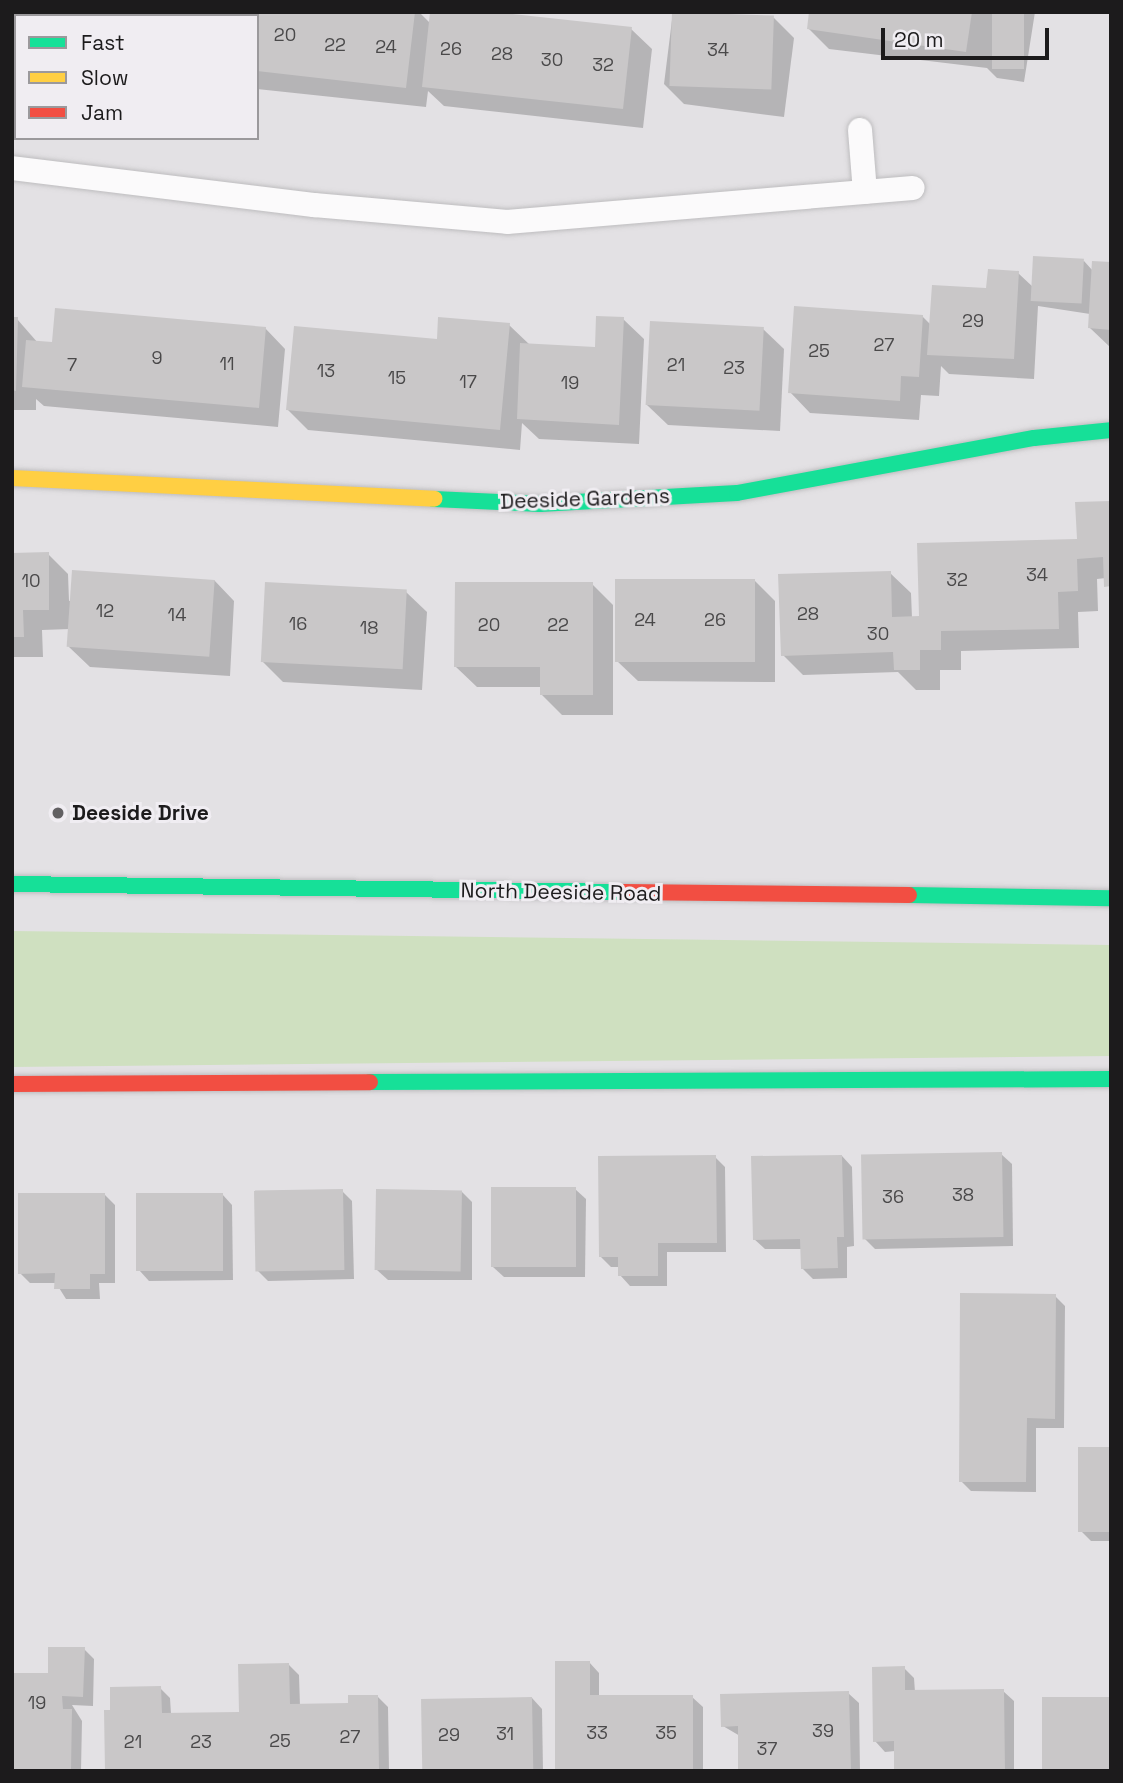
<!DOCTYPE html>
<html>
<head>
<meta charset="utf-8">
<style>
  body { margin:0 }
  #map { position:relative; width:1123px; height:1783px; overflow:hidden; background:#e3e1e4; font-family:"Space Grotesk",sans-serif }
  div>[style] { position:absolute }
  .green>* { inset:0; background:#cfe0c0 }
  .shadow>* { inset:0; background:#0003 }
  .building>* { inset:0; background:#c9c7c8; transform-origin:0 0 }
  .roads { filter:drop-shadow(0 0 2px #bebdbf) drop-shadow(0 0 2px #bebdbf) }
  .lane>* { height:24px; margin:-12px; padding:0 12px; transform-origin:12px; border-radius:12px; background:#fbfafb }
  .fast>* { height:16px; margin:-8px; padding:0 8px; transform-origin:8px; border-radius:8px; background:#16e098 }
  .slow>* { height:16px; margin:-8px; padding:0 8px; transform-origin:8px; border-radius:8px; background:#ffcf43 }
  .jam>* { height:16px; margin:-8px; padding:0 8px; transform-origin:8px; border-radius:8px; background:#f24e42 }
  .dots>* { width:19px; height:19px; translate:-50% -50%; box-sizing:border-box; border:4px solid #f0edf2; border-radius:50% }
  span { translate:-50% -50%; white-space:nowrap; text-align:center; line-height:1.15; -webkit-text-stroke:6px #f0edf2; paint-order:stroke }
  .number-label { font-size:18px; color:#4a494a }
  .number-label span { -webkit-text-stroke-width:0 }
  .street-label { font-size:21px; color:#1c1b1c }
  .poi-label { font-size:21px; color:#1c1b1c; font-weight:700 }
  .left { translate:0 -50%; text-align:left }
  .frame { position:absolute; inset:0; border:14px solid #1c1b1c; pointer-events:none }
  .legend { position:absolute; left:14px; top:14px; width:245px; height:126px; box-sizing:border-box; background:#f0edf2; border:2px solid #9b999c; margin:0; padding:9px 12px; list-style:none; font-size:21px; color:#1c1b1c }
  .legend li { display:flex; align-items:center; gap:14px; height:35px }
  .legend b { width:35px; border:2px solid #9b999c }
  .scale { position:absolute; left:881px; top:28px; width:168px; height:32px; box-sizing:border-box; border:4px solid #1c1b1c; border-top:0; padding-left:9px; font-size:21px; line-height:24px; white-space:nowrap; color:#1c1b1c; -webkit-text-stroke:5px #f0edf2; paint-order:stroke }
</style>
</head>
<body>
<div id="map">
  <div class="green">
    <i style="clip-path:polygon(12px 931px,1111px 945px,1111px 1056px,12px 1067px)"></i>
  </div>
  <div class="shadow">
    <i style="clip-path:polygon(72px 12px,419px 12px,431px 24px,631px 29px,652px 49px,643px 128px,444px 106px,428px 91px,426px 107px,257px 89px,257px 16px,71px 16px)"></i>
    <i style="clip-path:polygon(673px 12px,774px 18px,794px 38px,784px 117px,684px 104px,664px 84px)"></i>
    <i style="clip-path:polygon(811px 12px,1035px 12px,1024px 82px,997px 78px,987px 68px,829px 49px,809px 29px)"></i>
    <i style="clip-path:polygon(1084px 261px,1093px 271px,1111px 264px,1111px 348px,1090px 328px,1090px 314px,1038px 306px,1034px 379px,949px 374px,941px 366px,939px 396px,921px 395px,919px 420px,810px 413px,790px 392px,922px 316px,931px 325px,1018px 273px,1033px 287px)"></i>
    <i style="clip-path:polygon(12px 319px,17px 319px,38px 343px,265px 328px,285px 349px,278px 427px,44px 406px,36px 399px,36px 410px,12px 410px)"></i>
    <i style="clip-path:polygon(623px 319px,644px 339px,639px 444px,539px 439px,522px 423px,520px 450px,308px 430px,288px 410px,438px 341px,509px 325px,530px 345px,596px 348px)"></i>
    <i style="clip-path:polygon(763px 329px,784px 349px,780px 431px,668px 425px,647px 405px)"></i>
    <i style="clip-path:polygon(1111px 502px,1111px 591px,1106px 578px,1097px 579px,1098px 611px,1078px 612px,1079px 648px,961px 651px,961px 670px,940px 670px,940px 690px,916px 690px,898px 672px,803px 675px,783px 655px,890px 573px,911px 593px,912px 618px,921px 618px,1078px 541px)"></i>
    <i style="clip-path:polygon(48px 554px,68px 574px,69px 601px,214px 580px,234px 601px,230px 676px,90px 667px,69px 647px,70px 629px,42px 630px,43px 657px,12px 657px,12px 555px)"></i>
    <i style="clip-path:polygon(755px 581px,775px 601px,775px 682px,638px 681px,617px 661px)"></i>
    <i style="clip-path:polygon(592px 584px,613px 605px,613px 715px,562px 715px,542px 695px,542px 687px,477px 687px,456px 667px)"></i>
    <i style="clip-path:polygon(406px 592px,427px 612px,422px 690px,283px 682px,262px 661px)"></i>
    <i style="clip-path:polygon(1001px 1154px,1012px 1164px,1013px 1246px,875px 1249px,865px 1239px)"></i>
    <i style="clip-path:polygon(842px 1156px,852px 1167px,854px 1246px,847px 1247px,847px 1278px,813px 1279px,802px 1268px,802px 1249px,765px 1249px,754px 1239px)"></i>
    <i style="clip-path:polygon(715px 1157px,725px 1167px,726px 1252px,667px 1252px,667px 1286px,630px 1286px,620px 1275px,620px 1267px,611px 1267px,601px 1257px)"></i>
    <i style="clip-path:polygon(575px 1189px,586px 1199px,585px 1277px,504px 1277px,493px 1267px)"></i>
    <i style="clip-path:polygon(342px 1191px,352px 1201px,354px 1279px,268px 1281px,258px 1271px)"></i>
    <i style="clip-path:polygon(461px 1191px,472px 1202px,472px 1280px,388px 1280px,377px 1270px)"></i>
    <i style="clip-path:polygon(222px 1194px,232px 1205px,233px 1280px,149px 1281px,139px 1270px)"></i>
    <i style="clip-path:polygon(105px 1195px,115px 1205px,115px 1283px,99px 1283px,100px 1299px,66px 1299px,56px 1283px,30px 1283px,20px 1273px)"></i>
    <i style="clip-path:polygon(1055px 1296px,1065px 1306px,1064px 1428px,1036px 1428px,1036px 1492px,971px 1491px,961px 1481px)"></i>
    <i style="clip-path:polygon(1111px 1448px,1111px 1541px,1091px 1541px,1081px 1531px)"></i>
    <i style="clip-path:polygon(84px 1649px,94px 1659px,93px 1706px,72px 1705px,82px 1721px,81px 1771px,12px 1771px,50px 1674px)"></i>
    <i style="clip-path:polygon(589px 1662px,599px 1673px,599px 1697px,692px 1697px,703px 1707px,703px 1771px,557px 1771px)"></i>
    <i style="clip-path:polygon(289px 1665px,299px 1675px,300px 1706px,350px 1705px,378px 1697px,388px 1707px,389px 1771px,107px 1771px,112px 1711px,160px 1688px,170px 1698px,171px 1714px,241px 1713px)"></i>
    <i style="clip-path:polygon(904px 1668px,914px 1678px,915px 1692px,1003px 1691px,1014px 1701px,1014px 1771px,896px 1771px,895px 1751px,885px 1752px,875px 1741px)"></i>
    <i style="clip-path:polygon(848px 1693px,859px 1703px,860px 1771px,740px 1771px,740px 1736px,723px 1726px)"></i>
    <i style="clip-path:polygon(532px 1698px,542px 1709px,543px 1771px,424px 1771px)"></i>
  </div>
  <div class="building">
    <i style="clip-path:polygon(70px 12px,189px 12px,70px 16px)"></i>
    <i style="clip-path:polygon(211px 12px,415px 12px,406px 88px,257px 71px,257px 16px,211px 16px)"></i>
    <i style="clip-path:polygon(430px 12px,495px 12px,632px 27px,623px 109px,422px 87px)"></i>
    <i style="left:672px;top:12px;width:102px;height:74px;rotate:2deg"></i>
    <i style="clip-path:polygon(809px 12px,972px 12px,966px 52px,807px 29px)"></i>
    <i style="left:992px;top:12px;width:32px;height:57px"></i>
    <i style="left:1033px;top:256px;width:51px;height:45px;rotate:3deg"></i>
    <i style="clip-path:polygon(1092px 261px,1111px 262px,1111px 330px,1088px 328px)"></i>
    <i style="clip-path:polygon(988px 269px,1019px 271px,1014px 359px,927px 355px,932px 285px,986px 288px)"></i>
    <i style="clip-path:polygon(794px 306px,923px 315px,919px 377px,901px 376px,900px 401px,788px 393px)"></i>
    <i style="clip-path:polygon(55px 308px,266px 327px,259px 408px,22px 387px,26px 340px,52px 342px)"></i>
    <i style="clip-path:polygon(596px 316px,624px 317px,619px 425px,517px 419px,520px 343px,595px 347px)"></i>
    <i style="clip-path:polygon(12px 317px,18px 317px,16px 391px,12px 390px)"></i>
    <i style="clip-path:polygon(438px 317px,510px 323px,500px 430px,286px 410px,294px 326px,437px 339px)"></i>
    <i style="left:650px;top:321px;width:114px;height:84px;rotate:3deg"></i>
    <i style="clip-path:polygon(1111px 501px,1111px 586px,1104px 587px,1103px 557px,1077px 559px,1078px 591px,1058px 592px,1059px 629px,941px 631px,941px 650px,920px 650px,920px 670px,894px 670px,893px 652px,781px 656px,778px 574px,891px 571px,892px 617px,919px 616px,917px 543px,1077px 539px,1075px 502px)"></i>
    <i style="clip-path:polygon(49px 552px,49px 610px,23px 610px,24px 637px,12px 637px,12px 553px)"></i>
    <i style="left:72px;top:570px;width:143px;height:77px;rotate:4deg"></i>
    <i style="left:615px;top:579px;width:140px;height:83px"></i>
    <i style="left:265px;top:582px;width:142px;height:80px;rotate:3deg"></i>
    <i style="clip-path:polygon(455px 582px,593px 582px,593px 695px,540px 695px,540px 667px,454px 667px)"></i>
    <i style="left:1002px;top:1152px;width:85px;height:141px;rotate:89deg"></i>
    <i style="clip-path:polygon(716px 1155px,717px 1243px,658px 1243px,658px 1276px,618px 1276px,618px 1257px,599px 1257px,598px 1156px)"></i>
    <i style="clip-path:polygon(842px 1155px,844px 1237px,837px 1237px,838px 1268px,801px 1269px,800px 1239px,753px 1240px,751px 1156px)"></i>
    <i style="left:491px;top:1187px;width:85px;height:80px"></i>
    <i style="left:343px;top:1189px;width:81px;height:89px;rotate:89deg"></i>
    <i style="left:376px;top:1189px;width:86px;height:81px;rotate:1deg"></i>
    <i style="clip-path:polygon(18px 1193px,105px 1193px,105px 1274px,90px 1274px,90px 1289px,54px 1289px,55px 1273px,18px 1274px)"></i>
    <i style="left:136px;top:1193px;width:87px;height:78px"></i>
    <i style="clip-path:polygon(960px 1293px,1056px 1294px,1055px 1419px,1027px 1418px,1026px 1482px,959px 1482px)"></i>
    <i style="left:1078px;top:1447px;width:33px;height:85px"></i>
    <i style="clip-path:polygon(48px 1647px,85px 1647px,83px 1697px,62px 1696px,63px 1709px,72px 1709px,71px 1771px,12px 1771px,12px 1673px,48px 1673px)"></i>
    <i style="clip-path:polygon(555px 1661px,590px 1661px,590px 1695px,693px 1695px,693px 1771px,555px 1771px)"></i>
    <i style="clip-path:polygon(289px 1663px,290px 1704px,348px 1703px,348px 1695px,378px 1695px,379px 1771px,105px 1771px,104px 1710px,110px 1710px,110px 1687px,161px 1686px,162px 1713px,239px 1712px,238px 1664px)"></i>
    <i style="clip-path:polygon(905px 1666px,905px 1690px,1004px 1689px,1005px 1771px,894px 1771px,894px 1741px,873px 1742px,872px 1667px)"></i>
    <i style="clip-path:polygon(849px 1691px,851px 1771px,738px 1771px,738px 1726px,721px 1727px,720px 1694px)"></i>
    <i style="left:532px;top:1697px;width:74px;height:111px;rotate:89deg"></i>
    <i style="left:1111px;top:1697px;width:74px;height:69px;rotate:90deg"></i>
  </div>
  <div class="roads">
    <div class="lane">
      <i style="left:860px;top:130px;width:62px;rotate:85.4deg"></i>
      <i style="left:12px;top:168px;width:304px;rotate:7deg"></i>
      <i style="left:314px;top:205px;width:194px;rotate:5deg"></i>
      <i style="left:507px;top:222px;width:407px;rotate:-4.8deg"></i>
    </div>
    <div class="fast">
      <i style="left:434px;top:499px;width:106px;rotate:2.7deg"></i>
      <i style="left:540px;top:504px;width:197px;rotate:-3.2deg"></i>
      <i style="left:737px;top:493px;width:302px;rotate:-10.5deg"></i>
      <i style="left:1034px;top:438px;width:77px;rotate:-5.9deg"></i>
      <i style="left:12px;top:884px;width:612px;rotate:0.75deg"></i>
      <i style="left:909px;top:895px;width:202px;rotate:0.9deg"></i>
      <i style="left:370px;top:1082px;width:741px;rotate:-0.23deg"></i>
    </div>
    <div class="slow">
      <i style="left:12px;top:478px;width:423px;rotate:2.8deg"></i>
    </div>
    <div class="jam">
      <i style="left:624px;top:892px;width:285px;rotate:0.6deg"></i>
      <i style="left:12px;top:1084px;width:358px;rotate:-0.3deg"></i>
    </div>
  </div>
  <div class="dots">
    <i style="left:58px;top:813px;background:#626062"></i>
  </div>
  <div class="number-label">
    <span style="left:285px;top:35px">20</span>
    <span style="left:335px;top:45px">22</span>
    <span style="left:386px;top:47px">24</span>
    <span style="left:451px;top:49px">26</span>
    <span style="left:718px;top:50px">34</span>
    <span style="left:502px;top:54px">28</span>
    <span style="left:552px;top:60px">30</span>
    <span style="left:603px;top:65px">32</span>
    <span style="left:973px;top:321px">29</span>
    <span style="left:884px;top:345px">27</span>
    <span style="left:819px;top:351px">25</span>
    <span style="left:157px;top:358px">9</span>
    <span style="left:227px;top:364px">11</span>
    <span style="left:72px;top:365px">7</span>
    <span style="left:676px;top:365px">21</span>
    <span style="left:734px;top:368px">23</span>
    <span style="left:326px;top:371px">13</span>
    <span style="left:397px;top:378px">15</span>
    <span style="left:468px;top:382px">17</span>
    <span style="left:570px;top:383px">19</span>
    <span style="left:1037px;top:575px">34</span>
    <span style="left:957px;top:580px">32</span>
    <span style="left:31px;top:581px">10</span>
    <span style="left:105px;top:611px">12</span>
    <span style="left:808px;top:614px">28</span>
    <span style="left:177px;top:615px">14</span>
    <span style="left:645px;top:620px">24</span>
    <span style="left:715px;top:620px">26</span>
    <span style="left:298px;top:624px">16</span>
    <span style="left:489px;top:625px">20</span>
    <span style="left:558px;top:625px">22</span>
    <span style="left:369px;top:628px">18</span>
    <span style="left:878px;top:634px">30</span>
    <span style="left:963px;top:1195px">38</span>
    <span style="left:893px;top:1197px">36</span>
    <span style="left:37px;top:1703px">19</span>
    <span style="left:823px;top:1731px">39</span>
    <span style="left:597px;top:1733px">33</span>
    <span style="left:666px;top:1733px">35</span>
    <span style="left:505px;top:1734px">31</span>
    <span style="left:449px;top:1735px">29</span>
    <span style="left:350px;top:1737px">27</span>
    <span style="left:280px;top:1741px">25</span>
    <span style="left:133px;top:1742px">21</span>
    <span style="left:201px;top:1742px">23</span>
    <span style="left:767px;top:1749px">37</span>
  </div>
  <div class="street-label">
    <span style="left:585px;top:499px;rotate:-2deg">Deeside Gardens</span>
    <span style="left:561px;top:892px;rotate:1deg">North Deeside Road</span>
  </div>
  <div class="poi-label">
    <span class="left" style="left:72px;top:813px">Deeside Drive</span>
  </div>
  <div class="frame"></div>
  <ul class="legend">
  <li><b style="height:9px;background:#16e098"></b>Fast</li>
  <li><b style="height:9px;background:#ffcf43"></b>Slow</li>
  <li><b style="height:9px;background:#f24e42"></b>Jam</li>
  </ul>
  <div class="scale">20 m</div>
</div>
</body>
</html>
